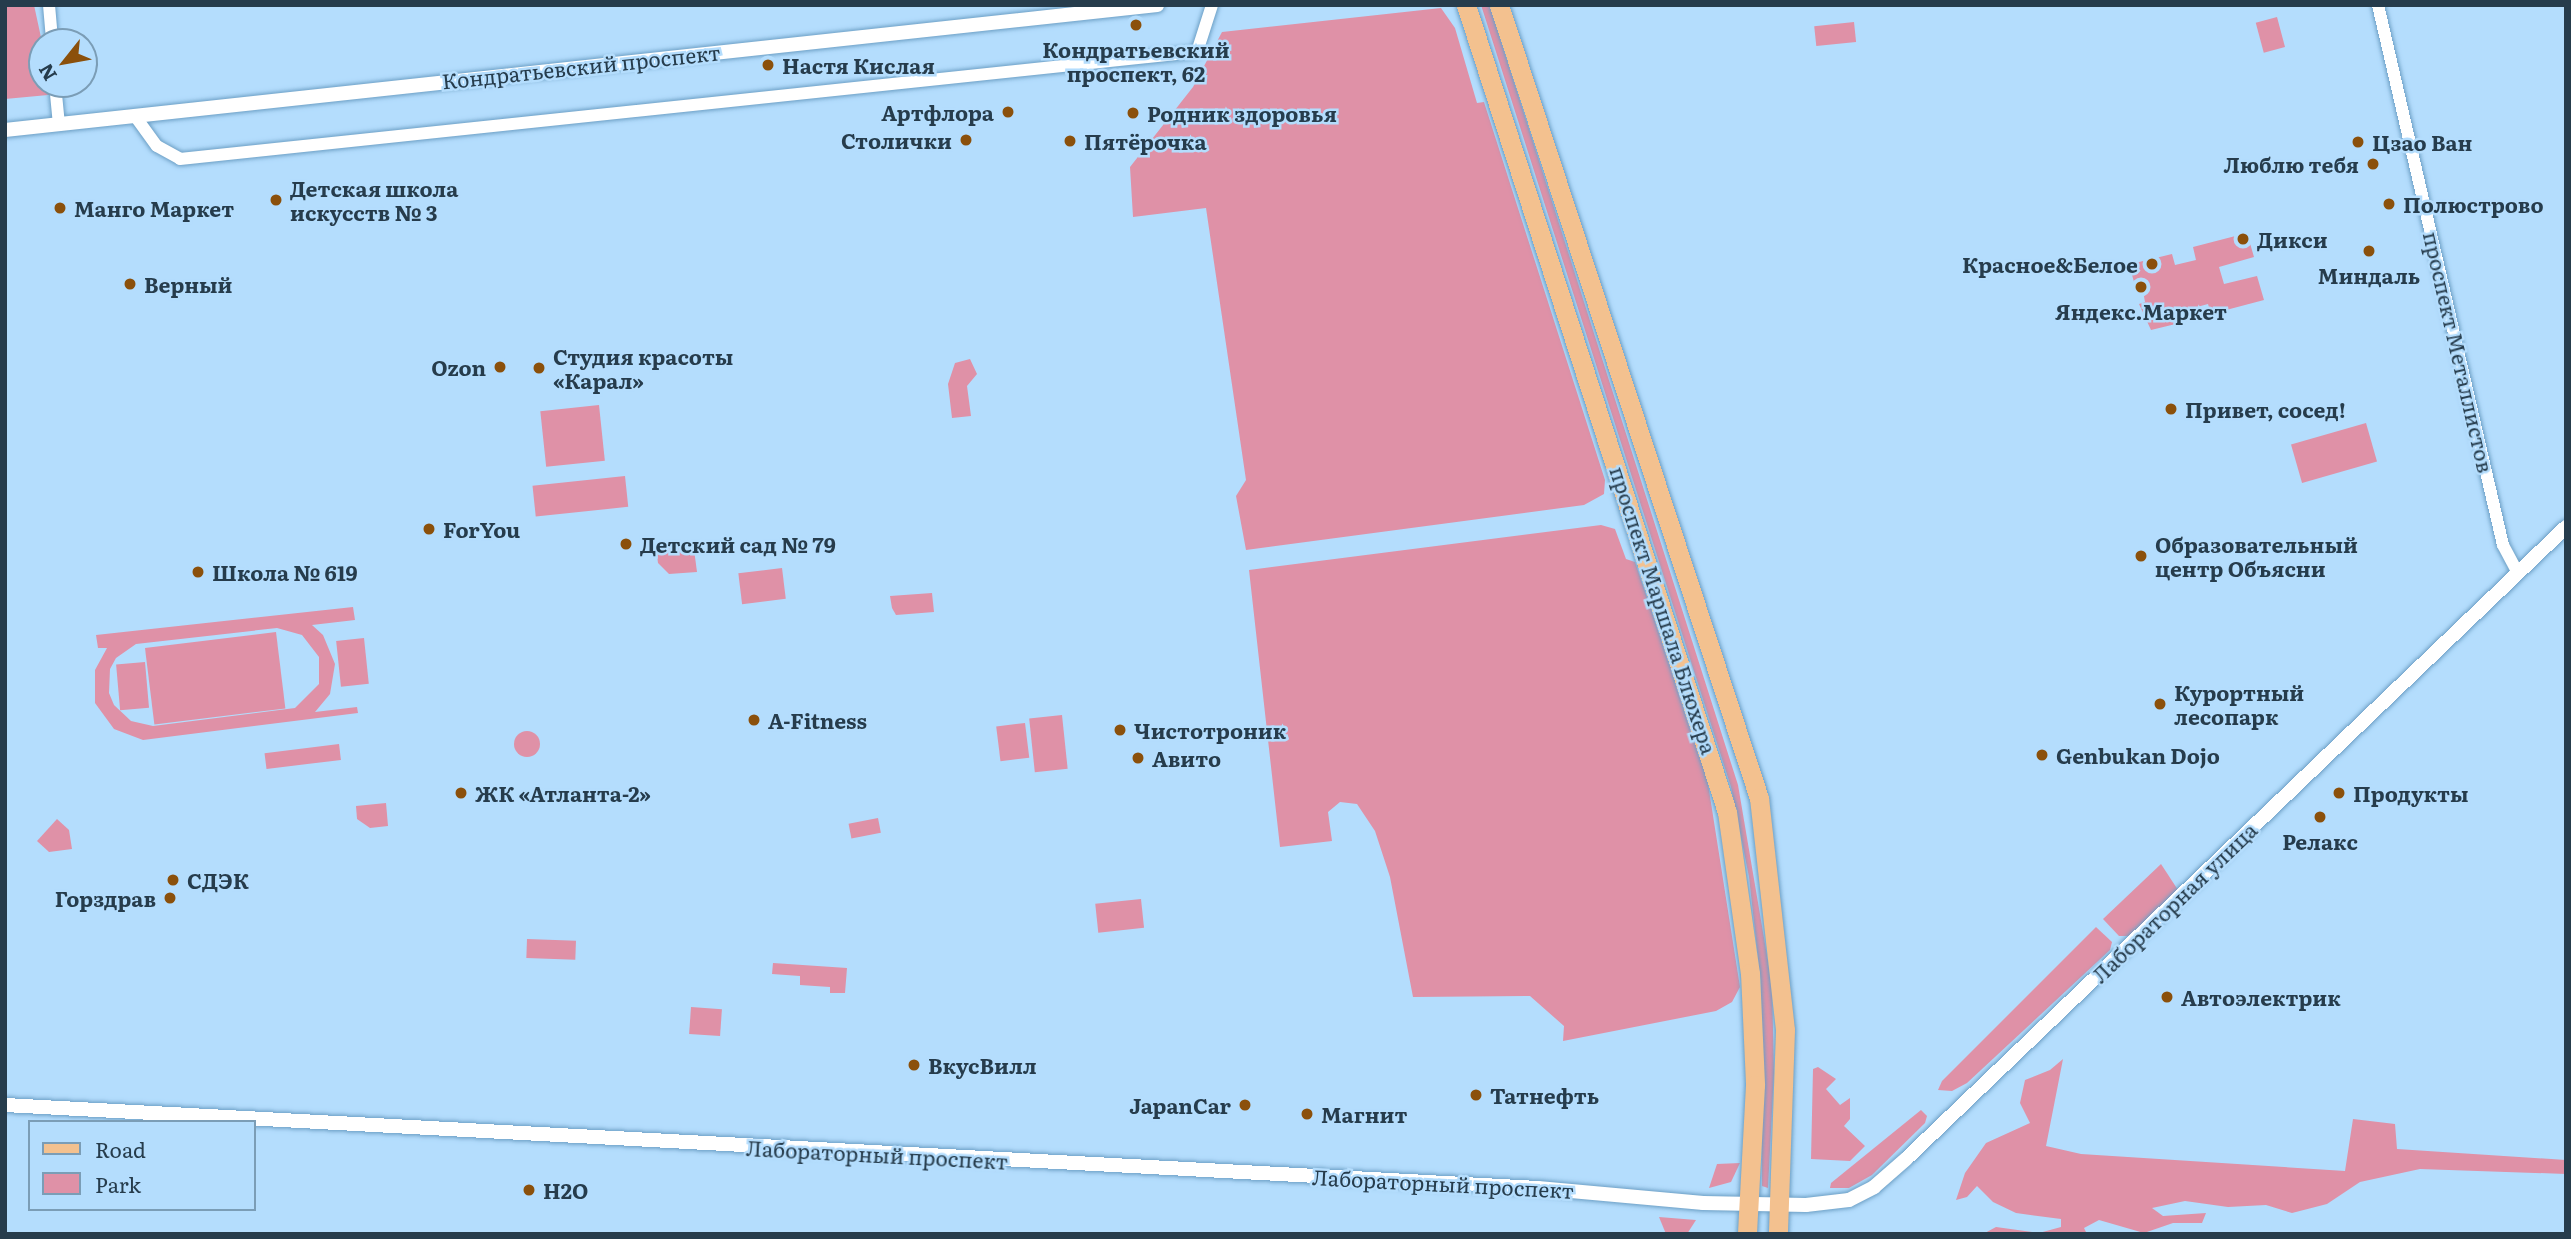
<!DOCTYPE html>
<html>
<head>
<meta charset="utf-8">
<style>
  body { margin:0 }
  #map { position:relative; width:2571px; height:1239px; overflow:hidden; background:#b4ddfd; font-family:Literata,serif }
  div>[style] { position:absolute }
  .green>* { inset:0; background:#df91a7; transform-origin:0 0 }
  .round { border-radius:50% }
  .roads { filter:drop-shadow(0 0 2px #6c9fc5) drop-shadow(0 0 2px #6c9fc5) }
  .minor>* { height:12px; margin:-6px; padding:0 6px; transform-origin:6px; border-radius:6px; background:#fff }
  .tertiary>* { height:14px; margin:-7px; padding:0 7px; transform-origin:7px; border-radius:7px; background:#fff }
  .primary>* { height:19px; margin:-9.5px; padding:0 9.5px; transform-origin:9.5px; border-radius:9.5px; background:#f3c18f }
  .dots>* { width:19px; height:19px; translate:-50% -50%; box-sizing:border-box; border:4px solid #b4ddfd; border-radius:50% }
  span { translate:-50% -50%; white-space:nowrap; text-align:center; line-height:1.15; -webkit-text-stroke:5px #b4ddfd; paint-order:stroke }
  .poi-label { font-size:21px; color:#263c4c; font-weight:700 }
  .left { translate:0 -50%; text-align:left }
  .right { translate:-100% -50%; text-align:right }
  .street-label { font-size:21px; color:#263c4c }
  .frame { position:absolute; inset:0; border:7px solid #263c4c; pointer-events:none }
  .legend { position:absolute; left:28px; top:1120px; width:228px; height:91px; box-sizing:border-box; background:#b4ddfd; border:2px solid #7b9db6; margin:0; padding:9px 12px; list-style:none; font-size:21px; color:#263c4c }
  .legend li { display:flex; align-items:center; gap:14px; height:35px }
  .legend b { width:35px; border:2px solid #7b9db6 }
  .north { position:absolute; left:28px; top:28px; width:70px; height:70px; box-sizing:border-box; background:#b4ddfd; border:2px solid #7b9db6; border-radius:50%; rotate:239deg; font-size:19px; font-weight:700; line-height:28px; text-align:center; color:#263c4c }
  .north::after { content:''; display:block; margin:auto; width:24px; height:32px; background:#8b500b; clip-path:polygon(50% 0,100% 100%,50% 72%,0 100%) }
</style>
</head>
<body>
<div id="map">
  <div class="green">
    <i style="clip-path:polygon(5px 5px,34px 5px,42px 42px,42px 84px,47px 84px,48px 95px,5px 99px)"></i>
    <i style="clip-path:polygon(1481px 5px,1490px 5px,1491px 10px,1738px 785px,1772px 985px,1774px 1073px,1768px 1188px,1762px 1186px,1761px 985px,1749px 877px,1731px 787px)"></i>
    <i style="clip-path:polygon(1441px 8px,1455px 28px,1477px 103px,1484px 102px,1605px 480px,1604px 494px,1584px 505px,1246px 550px,1236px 496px,1246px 480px,1206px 208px,1133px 217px,1130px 167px,1193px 87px,1222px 32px)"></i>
    <i style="left:2277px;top:17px;width:31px;height:22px;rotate:75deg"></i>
    <i style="left:1854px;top:22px;width:20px;height:40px;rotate:84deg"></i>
    <i style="clip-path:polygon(2247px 233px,2254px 257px,2219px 267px,2224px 284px,2257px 276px,2264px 300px,2211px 314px,2208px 304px,2186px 310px,2188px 321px,2151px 330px,2139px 304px,2145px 302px,2143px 291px,2137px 292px,2132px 275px,2138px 274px,2135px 263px,2172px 254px,2175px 265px,2196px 260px,2193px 247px)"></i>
    <i style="clip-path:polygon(970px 359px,977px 374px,967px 386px,971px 416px,952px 418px,948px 384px,955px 363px)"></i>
    <i style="left:599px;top:405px;width:56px;height:59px;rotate:84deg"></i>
    <i style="left:2366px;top:423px;width:40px;height:78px;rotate:74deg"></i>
    <i style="left:625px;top:476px;width:31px;height:93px;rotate:84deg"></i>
    <i style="clip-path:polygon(1601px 525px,1615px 529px,1626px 559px,1635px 562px,1706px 771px,1740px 987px,1732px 1002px,1716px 1011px,1563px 1041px,1564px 1026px,1530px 996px,1413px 997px,1390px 877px,1375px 831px,1357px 804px,1340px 802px,1328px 812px,1332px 841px,1280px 847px,1249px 570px)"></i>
    <i style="clip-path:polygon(693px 542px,697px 572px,669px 574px,658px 563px,656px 547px)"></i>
    <i style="left:782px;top:568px;width:31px;height:44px;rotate:83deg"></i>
    <i style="clip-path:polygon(932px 593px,934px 612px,896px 615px,892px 608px,890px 596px)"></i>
    <i style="clip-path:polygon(evenodd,353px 607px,355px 620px,312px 625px,323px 635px,335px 664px,330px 694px,315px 712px,357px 707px,358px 713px,143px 740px,114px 729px,95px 703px,95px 670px,107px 648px,98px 648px,96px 635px,353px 607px,277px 628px,302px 635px,319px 657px,319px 684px,295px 708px,153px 726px,131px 721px,114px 705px,109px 693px,110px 669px,116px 658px,136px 644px,277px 628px)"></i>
    <i style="left:276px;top:632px;width:77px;height:132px;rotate:83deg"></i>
    <i style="left:364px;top:638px;width:46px;height:28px;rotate:84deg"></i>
    <i style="left:145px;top:662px;width:46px;height:29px;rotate:85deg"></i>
    <i style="left:1062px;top:715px;width:54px;height:33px;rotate:84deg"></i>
    <i style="left:1025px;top:723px;width:35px;height:29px;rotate:83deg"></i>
    <i class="round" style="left:514px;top:731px;width:26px;height:26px"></i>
    <i style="left:339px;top:744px;width:16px;height:75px;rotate:83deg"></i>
    <i style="clip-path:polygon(386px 803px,388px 826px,370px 828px,357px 819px,356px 806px)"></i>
    <i style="left:878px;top:818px;width:15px;height:30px;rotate:79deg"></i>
    <i style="clip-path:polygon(57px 819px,69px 830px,72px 849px,49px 852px,37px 841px)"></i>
    <i style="clip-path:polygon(2161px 864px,2178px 890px,2129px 936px,2119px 936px,2103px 919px)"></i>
    <i style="left:1141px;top:899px;width:29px;height:46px;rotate:84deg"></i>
    <i style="clip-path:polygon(2096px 927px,2112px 942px,2110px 950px,1967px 1083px,1952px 1091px,1938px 1090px,1942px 1081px)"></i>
    <i style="left:527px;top:939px;width:49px;height:19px;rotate:2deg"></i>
    <i style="clip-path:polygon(773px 963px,847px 968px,845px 993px,830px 993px,830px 987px,800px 985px,800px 976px,772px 974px)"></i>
    <i style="left:691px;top:1007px;width:31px;height:27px;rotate:4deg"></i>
    <i style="clip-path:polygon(2063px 1059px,2046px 1146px,2081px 1154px,2345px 1171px,2353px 1119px,2395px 1124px,2397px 1149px,2566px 1160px,2566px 1174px,2420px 1169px,2360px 1182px,2327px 1204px,2292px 1213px,2266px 1205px,2228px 1207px,2185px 1201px,2152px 1208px,2163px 1216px,2206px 1213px,2202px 1223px,2173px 1223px,2144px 1233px,2099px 1220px,2084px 1228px,2087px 1234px,1983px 1234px,1996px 1227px,2039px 1233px,2061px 1227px,2061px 1219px,2016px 1213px,1993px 1202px,1977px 1186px,1967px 1197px,1956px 1200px,1965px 1173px,1986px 1143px,2030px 1123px,2020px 1103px,2025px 1080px,2050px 1070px)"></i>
    <i style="clip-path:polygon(1818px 1067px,1836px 1079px,1826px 1089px,1840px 1105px,1850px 1098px,1850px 1119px,1844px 1126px,1865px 1146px,1850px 1161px,1811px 1159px,1813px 1069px)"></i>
    <i style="clip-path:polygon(1921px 1110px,1927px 1116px,1925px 1123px,1872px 1175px,1849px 1188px,1830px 1188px,1831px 1183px)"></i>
    <i style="clip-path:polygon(1740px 1163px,1731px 1182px,1709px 1188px,1717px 1164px)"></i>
    <i style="clip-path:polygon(1659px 1217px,1696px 1220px,1687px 1234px,1666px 1234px)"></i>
  </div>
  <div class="roads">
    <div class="minor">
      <i style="left:49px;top:5px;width:37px;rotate:85deg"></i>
      <i style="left:2378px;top:5px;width:554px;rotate:76.97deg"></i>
      <i style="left:2503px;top:545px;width:32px;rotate:62deg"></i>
      <i style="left:55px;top:84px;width:41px;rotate:84.4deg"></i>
      <i style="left:135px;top:116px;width:37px;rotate:54deg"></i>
      <i style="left:157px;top:146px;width:26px;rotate:29deg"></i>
      <i style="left:180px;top:159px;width:1023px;rotate:-6.01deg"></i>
      <i style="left:1197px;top:52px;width:49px;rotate:-72.3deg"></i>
    </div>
    <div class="tertiary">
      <i style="left:5px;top:130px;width:1159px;rotate:-6.19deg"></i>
      <i style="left:5px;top:1105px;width:1535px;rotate:3.1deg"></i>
      <i style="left:1538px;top:1188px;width:166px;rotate:5.2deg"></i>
      <i style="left:1703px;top:1203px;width:103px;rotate:1.1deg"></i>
      <i style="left:1806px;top:1205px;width:43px;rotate:-6.6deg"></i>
      <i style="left:1849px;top:1200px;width:28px;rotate:-27deg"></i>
      <i style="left:1874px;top:1187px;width:43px;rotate:-41.2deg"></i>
      <i style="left:1906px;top:1159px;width:914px;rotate:-43.76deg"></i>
    </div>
    <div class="primary">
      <i style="left:1466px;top:5px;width:848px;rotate:72.08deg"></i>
      <i style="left:1727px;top:812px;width:163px;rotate:81.9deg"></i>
      <i style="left:1750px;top:973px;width:112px;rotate:87.4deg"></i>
      <i style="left:1755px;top:1085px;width:149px;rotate:93.1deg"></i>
      <i style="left:1499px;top:5px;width:835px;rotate:71.85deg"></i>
      <i style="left:1759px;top:798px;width:233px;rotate:83.6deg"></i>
      <i style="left:1785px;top:1030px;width:204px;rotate:92deg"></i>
    </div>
  </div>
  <div class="dots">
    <i style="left:1136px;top:25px;background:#8b500b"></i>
    <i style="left:768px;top:65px;background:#8b500b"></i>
    <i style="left:1008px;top:112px;background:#8b500b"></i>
    <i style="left:1133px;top:113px;background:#8b500b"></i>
    <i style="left:966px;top:140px;background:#8b500b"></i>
    <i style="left:1070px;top:141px;background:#8b500b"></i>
    <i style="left:2358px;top:142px;background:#8b500b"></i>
    <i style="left:2373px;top:164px;background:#8b500b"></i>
    <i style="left:276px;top:200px;background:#8b500b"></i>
    <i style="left:2389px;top:204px;background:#8b500b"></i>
    <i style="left:60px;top:208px;background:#8b500b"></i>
    <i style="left:2243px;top:239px;background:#8b500b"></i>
    <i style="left:2369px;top:251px;background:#8b500b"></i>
    <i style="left:2152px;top:264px;background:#8b500b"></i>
    <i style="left:130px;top:284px;background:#8b500b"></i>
    <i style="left:2141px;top:287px;background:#8b500b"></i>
    <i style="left:500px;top:367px;background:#8b500b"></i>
    <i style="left:539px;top:368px;background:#8b500b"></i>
    <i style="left:2171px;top:409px;background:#8b500b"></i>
    <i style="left:429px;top:529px;background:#8b500b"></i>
    <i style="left:626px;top:544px;background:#8b500b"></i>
    <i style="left:2141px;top:556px;background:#8b500b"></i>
    <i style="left:198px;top:572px;background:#8b500b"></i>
    <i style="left:2160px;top:704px;background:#8b500b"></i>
    <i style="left:754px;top:720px;background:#8b500b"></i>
    <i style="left:1120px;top:730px;background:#8b500b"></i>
    <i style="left:2042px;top:755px;background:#8b500b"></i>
    <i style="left:1138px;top:758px;background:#8b500b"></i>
    <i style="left:461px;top:793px;background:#8b500b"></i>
    <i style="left:2339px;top:793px;background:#8b500b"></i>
    <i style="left:2320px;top:817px;background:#8b500b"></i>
    <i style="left:173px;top:880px;background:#8b500b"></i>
    <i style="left:170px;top:898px;background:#8b500b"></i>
    <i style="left:2167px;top:997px;background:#8b500b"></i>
    <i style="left:914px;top:1065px;background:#8b500b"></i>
    <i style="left:1476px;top:1095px;background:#8b500b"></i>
    <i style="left:1245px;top:1105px;background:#8b500b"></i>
    <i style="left:1307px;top:1114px;background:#8b500b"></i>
    <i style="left:529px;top:1190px;background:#8b500b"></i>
  </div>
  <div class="poi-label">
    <span style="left:1136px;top:61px">Кондратьевский<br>проспект, 62</span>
    <span class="left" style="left:782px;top:65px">Настя Кислая</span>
    <span class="right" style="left:994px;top:112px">Артфлора</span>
    <span class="left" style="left:1147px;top:113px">Родник здоровья</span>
    <span class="right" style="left:952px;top:140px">Столички</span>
    <span class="left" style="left:1084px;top:141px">Пятёрочка</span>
    <span class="left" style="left:2372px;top:142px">Цзао Ван</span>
    <span class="right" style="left:2359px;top:164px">Люблю тебя</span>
    <span class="left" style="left:290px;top:200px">Детская школа<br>искусств № 3</span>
    <span class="left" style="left:2403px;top:204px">Полюстрово</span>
    <span class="left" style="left:74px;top:208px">Манго Маркет</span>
    <span class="left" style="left:2257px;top:239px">Дикси</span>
    <span class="right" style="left:2138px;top:264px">Красное&amp;Белое</span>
    <span style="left:2369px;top:275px">Миндаль</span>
    <span class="left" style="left:144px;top:284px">Верный</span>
    <span style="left:2141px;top:311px">Яндекс.Маркет</span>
    <span class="left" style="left:553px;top:368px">Студия красоты<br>«Карал»</span>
    <span class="right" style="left:486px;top:367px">Ozon</span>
    <span class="left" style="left:2185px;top:409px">Привет, сосед!</span>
    <span class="left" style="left:443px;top:529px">ForYou</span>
    <span class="left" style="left:640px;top:544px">Детский сад № 79</span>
    <span class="left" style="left:2155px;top:556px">Образовательный<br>центр Объясни</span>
    <span class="left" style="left:212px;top:572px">Школа № 619</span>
    <span class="left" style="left:2174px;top:704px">Курортный<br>лесопарк</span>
    <span class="left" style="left:768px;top:720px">A-Fitness</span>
    <span class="left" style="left:1134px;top:730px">Чистотроник</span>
    <span class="left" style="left:2056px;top:755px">Genbukan Dojo</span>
    <span class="left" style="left:1152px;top:758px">Авито</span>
    <span class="left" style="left:475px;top:793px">ЖК «Атланта-2»</span>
    <span class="left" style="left:2353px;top:793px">Продукты</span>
    <span style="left:2320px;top:841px">Релакс</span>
    <span class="left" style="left:187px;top:880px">СДЭК</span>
    <span class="right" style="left:156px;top:898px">Горздрав</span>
    <span class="left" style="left:2181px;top:997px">Автоэлектрик</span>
    <span class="left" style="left:928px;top:1065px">ВкусВилл</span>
    <span class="left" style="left:1490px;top:1095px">Татнефть</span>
    <span class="right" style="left:1231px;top:1105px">JapanCar</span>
    <span class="left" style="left:1321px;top:1114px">Магнит</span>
    <span class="left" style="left:543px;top:1190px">H2O</span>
  </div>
  <div class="street-label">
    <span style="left:581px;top:66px;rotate:-6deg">Кондратьевский проспект</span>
    <span style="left:2459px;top:352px;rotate:77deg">проспект Металлистов</span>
    <span style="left:1664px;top:610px;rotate:72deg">проспект Маршала Блюхера</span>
    <span style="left:2174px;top:902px;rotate:-44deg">Лабораторная улица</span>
    <span style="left:877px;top:1154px;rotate:3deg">Лабораторный проспект</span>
    <span style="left:1443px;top:1183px;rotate:3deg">Лабораторный проспект</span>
  </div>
  <div class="frame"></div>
  <ul class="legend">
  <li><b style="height:9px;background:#f3c18f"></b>Road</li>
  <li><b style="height:19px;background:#df91a7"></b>Park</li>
  </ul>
  <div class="north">N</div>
</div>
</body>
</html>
